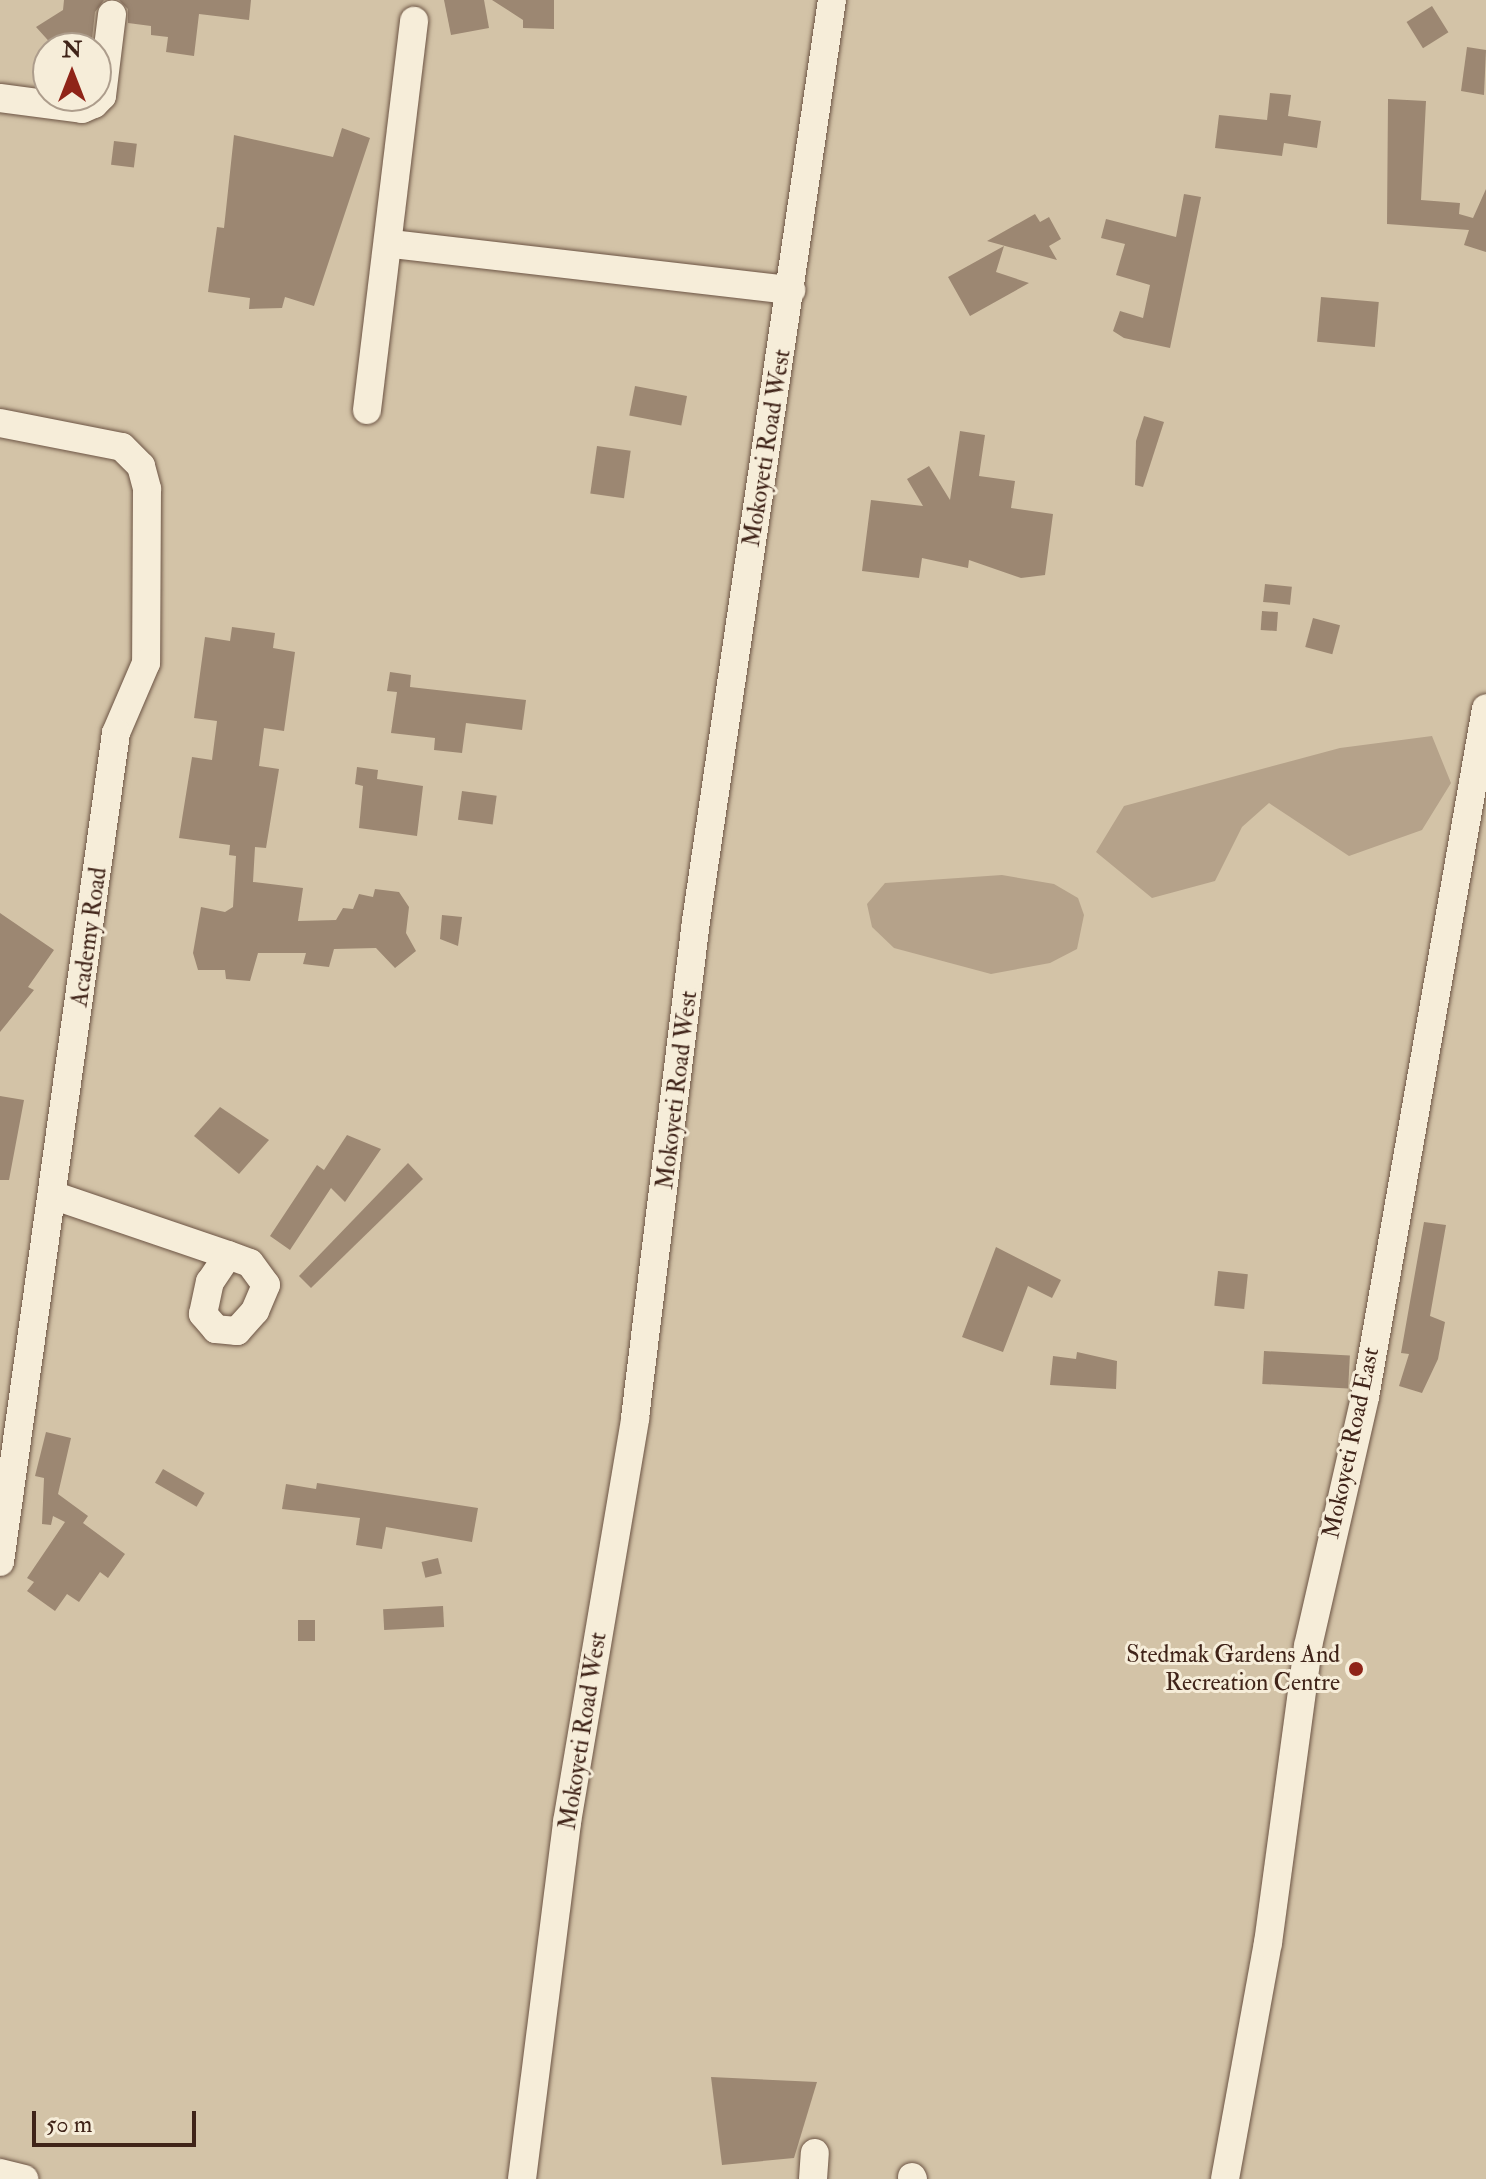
<!DOCTYPE html>
<html>
<head>
<meta charset="utf-8">
<style>
  body { margin:0 }
  #map { position:relative; width:1486px; height:2179px; overflow:hidden; background:#f1e3c4; font-family:"IM FELL Double Pica",serif }
  div>[style] { position:absolute }
  .green>* { inset:0; background:#d3c3a7 }
  .water>* { inset:0; background:#b5a28a }
  .building>* { inset:0; background:#9c8772; transform-origin:0 0 }
  .roads { filter:drop-shadow(0 0 2px #6c5444) drop-shadow(0 0 2px #6c5444) }
  .minor>* { height:28px; margin:-14px; padding:0 14px; transform-origin:14px; border-radius:14px; background:#f6edd9 }
  .dots>* { width:22px; height:22px; translate:-50% -50%; box-sizing:border-box; border:4px solid #f6edd9; border-radius:50% }
  span { translate:-50% -50%; white-space:nowrap; text-align:center; line-height:1.15; -webkit-text-stroke:6px #f6edd9; paint-order:stroke }
  .street-label { font-size:24px; color:#402419 }
  .poi-label { font-size:24px; color:#402419 }
  .right { translate:-100% -50%; text-align:right }
  .north { position:absolute; left:32px; top:32px; width:80px; height:80px; box-sizing:border-box; background:#f6edd9; border:2px solid #ad9d8c; border-radius:50%; rotate:0deg; font-size:22px; font-weight:700; line-height:32px; text-align:center; color:#402419 }
  .north::after { content:''; display:block; margin:auto; width:28px; height:36px; background:#8f2418; clip-path:polygon(50% 0,100% 100%,50% 72%,0 100%) }
  .scale { position:absolute; left:32px; top:2111px; width:164px; height:36px; box-sizing:border-box; border:4px solid #402419; border-top:0; padding-left:10px; font-size:24px; line-height:28px; white-space:nowrap; color:#402419; -webkit-text-stroke:6px #f6edd9; paint-order:stroke }
</style>
</head>
<body>
<div id="map">
  <div class="green">
    <i style="clip-path:polygon(evenodd,0 0,1486px 0,1486px 2179px,0 2179px,0 0,48px 48px,96px 48px,96px 96px,48px 96px,48px 48px)"></i>
  </div>
  <div class="water">
    <i style="clip-path:polygon(1432px 736px,1451px 783px,1422px 830px,1349px 856px,1269px 803px,1242px 827px,1215px 881px,1152px 898px,1096px 852px,1124px 806px,1340px 748px)"></i>
    <i style="clip-path:polygon(1002px 875px,1054px 884px,1078px 898px,1084px 915px,1077px 949px,1050px 963px,991px 974px,894px 948px,872px 927px,867px 904px,885px 883px)"></i>
  </div>
  <div class="building">
    <i style="clip-path:polygon(64px 0,104px 0,95px 12px,91px 48px,55px 48px,36px 27px,63px 10px)"></i>
    <i style="clip-path:polygon(119px 0,251px 0,249px 20px,199px 14px,194px 56px,166px 52px,168px 37px,151px 35px,151px 26px,128px 23px,128px 9px)"></i>
    <i style="clip-path:polygon(444px 0,484px 0,489px 28px,451px 35px)"></i>
    <i style="clip-path:polygon(492px 0,554px 0,554px 29px,523px 28px,523px 20px)"></i>
    <i style="left:1432px;top:6px;width:31px;height:30px;rotate:58deg"></i>
    <i style="clip-path:polygon(1467px 47px,1486px 50px,1484px 95px,1461px 91px)"></i>
    <i style="clip-path:polygon(1270px 93px,1291px 95px,1288px 116px,1321px 121px,1317px 148px,1284px 143px,1282px 156px,1215px 148px,1219px 115px,1267px 120px)"></i>
    <i style="clip-path:polygon(1388px 99px,1426px 101px,1421px 200px,1460px 203px,1459px 214px,1473px 218px,1486px 189px,1486px 252px,1464px 245px,1469px 230px,1387px 224px)"></i>
    <i style="clip-path:polygon(342px 128px,370px 138px,314px 306px,285px 297px,282px 308px,249px 309px,250px 298px,208px 292px,217px 227px,224px 228px,234px 135px,333px 157px)"></i>
    <i style="left:114px;top:141px;width:23px;height:24px;rotate:7deg"></i>
    <i style="clip-path:polygon(1184px 194px,1201px 197px,1170px 348px,1124px 338px,1113px 331px,1120px 311px,1143px 318px,1150px 285px,1116px 275px,1125px 244px,1101px 238px,1106px 219px,1176px 237px)"></i>
    <i style="clip-path:polygon(1035px 214px,1040px 222px,1049px 217px,1061px 239px,1049px 246px,1057px 260px,987px 241px)"></i>
    <i style="clip-path:polygon(1004px 246px,996px 272px,1029px 283px,970px 316px,948px 277px)"></i>
    <i style="left:1321px;top:297px;width:58px;height:45px;rotate:5deg"></i>
    <i style="left:635px;top:386px;width:53px;height:30px;rotate:11deg"></i>
    <i style="clip-path:polygon(1144px 416px,1164px 422px,1143px 487px,1135px 485px,1136px 441px)"></i>
    <i style="clip-path:polygon(960px 431px,985px 435px,979px 476px,1015px 481px,1011px 508px,1053px 514px,1045px 575px,1021px 578px,969px 560px,968px 568px,922px 558px,919px 578px,862px 571px,871px 500px,923px 506px,907px 479px,929px 466px,950px 500px)"></i>
    <i style="left:597px;top:446px;width:34px;height:48px;rotate:8deg"></i>
    <i style="left:1265px;top:584px;width:27px;height:18px;rotate:6deg"></i>
    <i style="left:1262px;top:611px;width:16px;height:19px;rotate:4deg"></i>
    <i style="left:1313px;top:618px;width:28px;height:30px;rotate:15deg"></i>
    <i style="clip-path:polygon(232px 627px,275px 633px,273px 648px,295px 652px,284px 731px,264px 728px,259px 766px,279px 769px,266px 848px,255px 847px,253px 882px,303px 888px,298px 921px,336px 920px,343px 908px,353px 909px,359px 894px,373px 897px,375px 889px,399px 892px,409px 907px,406px 933px,416px 951px,395px 968px,376px 948px,334px 949px,329px 967px,303px 964px,306px 953px,258px 953px,250px 981px,226px 979px,225px 970px,198px 970px,193px 953px,201px 907px,225px 912px,233px 907px,236px 856px,229px 855px,230px 845px,179px 838px,192px 757px,212px 760px,217px 721px,194px 718px,205px 637px,230px 641px)"></i>
    <i style="clip-path:polygon(390px 672px,411px 675px,410px 687px,526px 700px,522px 730px,466px 723px,462px 753px,434px 750px,435px 738px,391px 733px,397px 692px,387px 691px)"></i>
    <i style="clip-path:polygon(357px 767px,378px 770px,377px 779px,423px 786px,417px 836px,359px 828px,363px 786px,355px 784px)"></i>
    <i style="left:462px;top:791px;width:35px;height:29px;rotate:8deg"></i>
    <i style="clip-path:polygon(0 913px,54px 950px,28px 987px,34px 990px,0 1032px)"></i>
    <i style="clip-path:polygon(442px 915px,462px 917px,458px 946px,440px 939px)"></i>
    <i style="clip-path:polygon(0 1096px,24px 1100px,9px 1180px,0 1180px)"></i>
    <i style="clip-path:polygon(220px 1107px,269px 1140px,239px 1174px,194px 1136px)"></i>
    <i style="clip-path:polygon(347px 1135px,381px 1149px,345px 1202px,331px 1188px,290px 1250px,270px 1236px,317px 1165px,324px 1170px)"></i>
    <i style="clip-path:polygon(408px 1163px,423px 1179px,311px 1288px,299px 1276px)"></i>
    <i style="clip-path:polygon(1424px 1222px,1446px 1225px,1430px 1316px,1445px 1322px,1438px 1359px,1422px 1393px,1399px 1386px,1409px 1354px,1401px 1353px)"></i>
    <i style="clip-path:polygon(996px 1247px,1061px 1280px,1052px 1298px,1028px 1286px,1003px 1352px,962px 1337px)"></i>
    <i style="left:1218px;top:1271px;width:30px;height:35px;rotate:6deg"></i>
    <i style="left:1264px;top:1351px;width:86px;height:33px;rotate:3deg"></i>
    <i style="clip-path:polygon(1077px 1352px,1117px 1361px,1116px 1389px,1050px 1385px,1053px 1356px,1076px 1359px)"></i>
    <i style="clip-path:polygon(46px 1432px,71px 1438px,58px 1494px,88px 1516px,83px 1523px,125px 1554px,108px 1578px,100px 1572px,79px 1602px,67px 1594px,55px 1611px,27px 1591px,34px 1582px,27px 1578px,65px 1522px,53px 1516px,51px 1525px,42px 1524px,44px 1478px,35px 1476px)"></i>
    <i style="left:163px;top:1469px;width:48px;height:16px;rotate:30deg"></i>
    <i style="clip-path:polygon(317px 1483px,478px 1508px,472px 1542px,386px 1527px,382px 1549px,356px 1545px,360px 1518px,282px 1509px,286px 1484px,316px 1489px)"></i>
    <i style="left:438px;top:1558px;width:16px;height:17px;rotate:76deg"></i>
    <i style="left:443px;top:1606px;width:21px;height:60px;rotate:87deg"></i>
    <i style="left:315px;top:1620px;width:21px;height:17px;rotate:90deg"></i>
    <i style="clip-path:polygon(711px 2077px,817px 2082px,794px 2158px,722px 2165px)"></i>
  </div>
  <div class="roads">
    <div class="minor">
      <i style="left:0;top:98px;width:83px;rotate:7.6deg"></i>
      <i style="left:82px;top:109px;width:13px;rotate:-23deg"></i>
      <i style="left:94px;top:104px;width:11px;rotate:-45deg"></i>
      <i style="left:102px;top:96px;width:82px;rotate:-83deg"></i>
      <i style="left:392px;top:244px;width:402px;rotate:6.6deg"></i>
      <i style="left:367px;top:410px;width:392px;rotate:-83.1deg"></i>
      <i style="left:0;top:423px;width:124px;rotate:11.1deg"></i>
      <i style="left:122px;top:447px;width:27px;rotate:45deg"></i>
      <i style="left:141px;top:466px;width:24px;rotate:75deg"></i>
      <i style="left:147px;top:489px;width:174px;rotate:90.3deg"></i>
      <i style="left:146px;top:663px;width:76px;rotate:113.2deg"></i>
      <i style="left:116px;top:733px;width:837px;rotate:97.97deg"></i>
      <i style="left:52px;top:1195px;width:186px;rotate:18.8deg"></i>
      <i style="left:228px;top:1255px;width:23px;rotate:20deg"></i>
      <i style="left:250px;top:1263px;width:27px;rotate:54deg"></i>
      <i style="left:266px;top:1285px;width:28px;rotate:113deg"></i>
      <i style="left:255px;top:1311px;width:27px;rotate:132deg"></i>
      <i style="left:237px;top:1331px;width:21px;rotate:-175deg"></i>
      <i style="left:216px;top:1329px;width:20px;rotate:-131deg"></i>
      <i style="left:203px;top:1314px;width:33px;rotate:-78deg"></i>
      <i style="left:210px;top:1282px;width:32px;rotate:-56deg"></i>
      <i style="left:0;top:2173px;width:25px;rotate:14deg"></i>
      <i style="left:912px;top:2177px;width:2px;rotate:63deg"></i>
      <i style="left:522px;top:2179px;width:360px;rotate:-82.8deg"></i>
      <i style="left:567px;top:1822px;width:410px;rotate:-80.4deg"></i>
      <i style="left:635px;top:1418px;width:501px;rotate:-83deg"></i>
      <i style="left:696px;top:921px;width:931px;rotate:-81.6deg"></i>
      <i style="left:813px;top:2179px;width:26px;rotate:-86deg"></i>
      <i style="left:1225px;top:2179px;width:240px;rotate:-79.7deg"></i>
      <i style="left:1268px;top:1943px;width:300px;rotate:-82.3deg"></i>
      <i style="left:1308px;top:1646px;width:255px;rotate:-77.1deg"></i>
      <i style="left:1365px;top:1397px;width:699px;rotate:-80.03deg"></i>
    </div>
  </div>
  <div class="dots">
    <i style="left:1356px;top:1669px;background:#8f2418"></i>
  </div>
  <div class="street-label">
    <span style="left:767px;top:448px;rotate:-81deg">Mokoyeti Road West</span>
    <span style="left:89px;top:937px;rotate:-82deg">Academy Road</span>
    <span style="left:677px;top:1090px;rotate:-83deg">Mokoyeti Road West</span>
    <span style="left:1351px;top:1443px;rotate:-78deg">Mokoyeti Road East</span>
    <span style="left:583px;top:1731px;rotate:-81deg">Mokoyeti Road West</span>
  </div>
  <div class="poi-label">
    <span class="right" style="left:1340px;top:1669px">Stedmak Gardens And<br>Recreation Centre</span>
  </div>
  <div class="north">N</div>
  <div class="scale">50 m</div>
</div>
</body>
</html>
